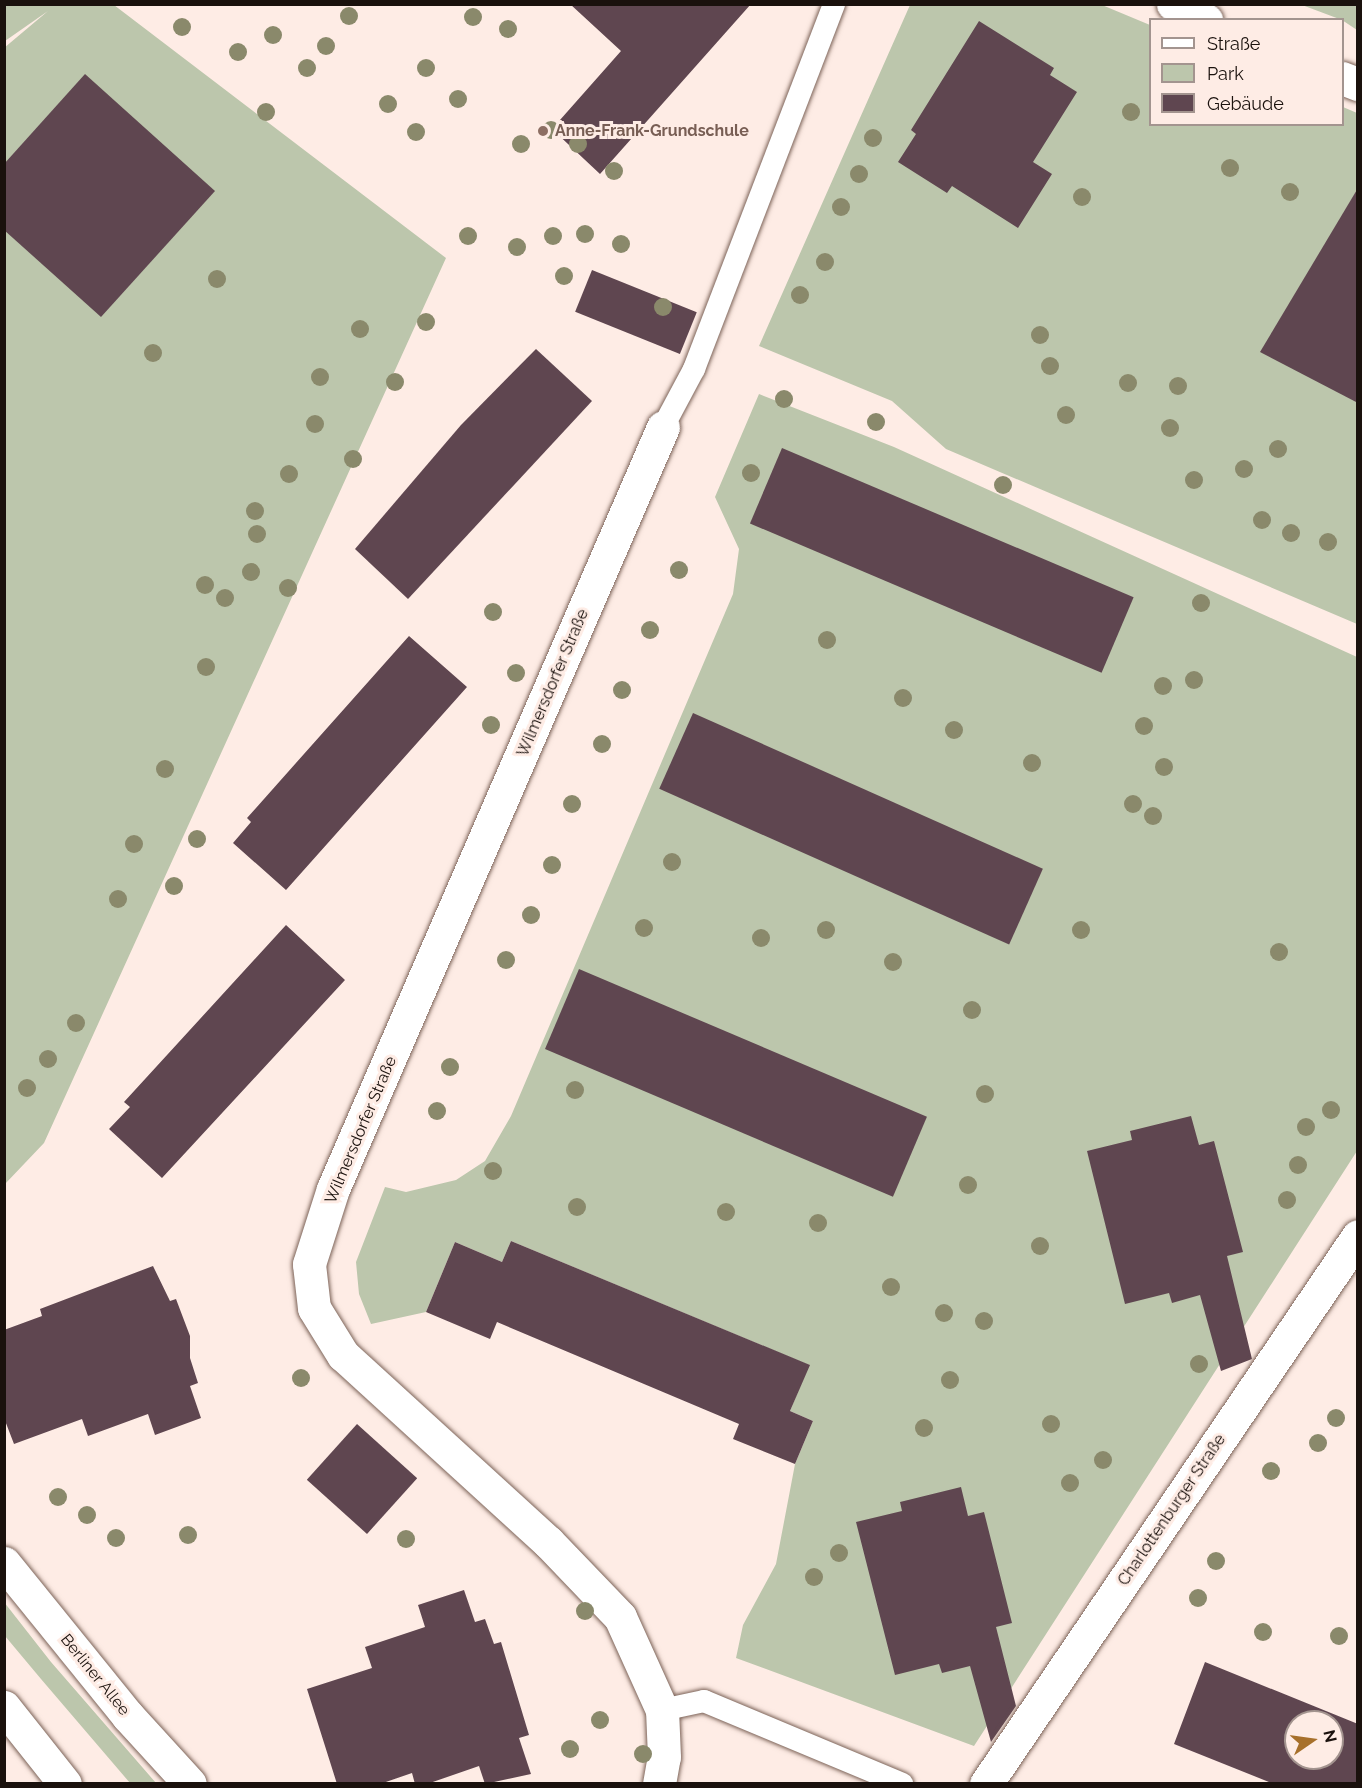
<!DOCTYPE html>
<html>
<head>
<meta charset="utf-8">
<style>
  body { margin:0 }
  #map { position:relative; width:1362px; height:1788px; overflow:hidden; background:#feece5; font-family:Raleway,sans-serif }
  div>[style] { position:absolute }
  .green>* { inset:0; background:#bcc6ac }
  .building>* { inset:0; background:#5f4650; transform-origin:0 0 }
  .roads { filter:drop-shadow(0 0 2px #7c6358) drop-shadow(0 0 2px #7c6358) }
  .lane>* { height:22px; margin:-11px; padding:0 11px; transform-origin:11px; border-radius:11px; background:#fff }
  .street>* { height:33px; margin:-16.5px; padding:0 16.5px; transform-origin:16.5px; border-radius:16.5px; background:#fff }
  .secondary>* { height:33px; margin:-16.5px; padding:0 16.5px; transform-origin:16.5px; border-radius:16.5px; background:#fff }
  .trees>* { width:18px; height:18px; margin:-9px; border-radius:50%; background:#8a896b }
  .dots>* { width:16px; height:16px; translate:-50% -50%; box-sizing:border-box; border:3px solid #feece5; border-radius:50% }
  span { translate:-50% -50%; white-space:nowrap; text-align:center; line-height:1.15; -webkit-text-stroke:6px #feece5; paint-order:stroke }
  .education-label { font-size:16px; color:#785e54; font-weight:700 }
  .left { translate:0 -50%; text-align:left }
  .street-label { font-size:16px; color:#1a110d }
  .frame { position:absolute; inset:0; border:6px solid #1a110d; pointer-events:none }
  .legend { position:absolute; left:1149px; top:18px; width:195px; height:108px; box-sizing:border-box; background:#feece5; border:2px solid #a3948f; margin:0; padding:8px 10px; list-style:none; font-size:18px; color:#1a110d }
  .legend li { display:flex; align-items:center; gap:12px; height:30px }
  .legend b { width:30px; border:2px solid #a3948f }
  .north { position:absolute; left:1284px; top:1710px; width:60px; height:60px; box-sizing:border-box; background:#feece5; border:2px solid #a3948f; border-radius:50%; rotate:77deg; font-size:16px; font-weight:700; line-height:24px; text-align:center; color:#1a110d }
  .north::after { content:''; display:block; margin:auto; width:21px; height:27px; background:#a7702b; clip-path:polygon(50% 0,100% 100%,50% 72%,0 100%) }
</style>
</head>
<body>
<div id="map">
  <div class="green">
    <i style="clip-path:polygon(5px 5px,114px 5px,446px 258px,44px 1143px,5px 1184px,4px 48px,48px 11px,5px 41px)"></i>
    <i style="clip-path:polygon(910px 5px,1102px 5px,1150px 25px,1150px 124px,1342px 124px,1343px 107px,1357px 113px,1357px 624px,946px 449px,892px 401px,759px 346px)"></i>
    <i style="clip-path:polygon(1302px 5px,1357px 5px,1357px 30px,1342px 20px)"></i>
    <i style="clip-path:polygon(759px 394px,894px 447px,1357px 657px,1357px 1151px,974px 1746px,736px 1658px,743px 1625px,776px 1564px,795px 1464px,813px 1421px,790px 1411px,809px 1365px,511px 1241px,502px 1262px,455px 1242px,426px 1312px,371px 1324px,359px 1294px,356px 1262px,385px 1187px,406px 1192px,456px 1180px,485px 1161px,511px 1116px,733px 594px,739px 549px,715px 497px)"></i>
    <i style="clip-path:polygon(4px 1602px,51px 1662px,156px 1783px,130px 1783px,41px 1679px,5px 1636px)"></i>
  </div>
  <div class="building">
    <i style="clip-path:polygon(570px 4px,751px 4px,600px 174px,552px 129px,621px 51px)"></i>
    <i style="clip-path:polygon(979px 21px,1054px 68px,1050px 75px,1077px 92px,1033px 162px,1052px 174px,1018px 228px,952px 186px,947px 193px,898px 162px,916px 134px,911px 130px)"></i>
    <i style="clip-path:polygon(85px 74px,215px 191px,101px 317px,4px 230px,4px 164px)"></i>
    <i style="clip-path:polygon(1358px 188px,1358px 403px,1260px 352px)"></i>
    <i style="left:592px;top:270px;width:113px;height:45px;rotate:22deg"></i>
    <i style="clip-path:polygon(536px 349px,592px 401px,408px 599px,355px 549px,461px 425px)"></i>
    <i style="left:782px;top:448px;width:382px;height:82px;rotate:23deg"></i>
    <i style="clip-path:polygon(409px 636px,467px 687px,286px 890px,233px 843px,251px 822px,247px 818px)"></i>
    <i style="left:693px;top:713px;width:383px;height:83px;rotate:24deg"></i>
    <i style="clip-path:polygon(286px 925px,345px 980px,162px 1178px,109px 1129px,130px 1107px,124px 1102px)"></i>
    <i style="left:579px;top:969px;width:378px;height:87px;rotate:23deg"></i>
    <i style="clip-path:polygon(1191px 1116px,1199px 1145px,1214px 1141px,1243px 1252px,1227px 1256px,1252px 1359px,1221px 1371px,1200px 1295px,1172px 1303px,1169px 1293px,1125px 1304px,1087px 1151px,1132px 1140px,1130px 1131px)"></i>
    <i style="clip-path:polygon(511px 1241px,810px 1365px,790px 1411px,813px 1421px,795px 1464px,733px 1439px,739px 1424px,497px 1322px,490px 1339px,426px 1312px,455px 1242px,502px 1262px)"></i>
    <i style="clip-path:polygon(153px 1266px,170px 1301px,176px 1299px,190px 1336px,190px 1358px,198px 1383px,190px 1386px,201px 1418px,155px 1435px,148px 1414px,88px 1436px,82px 1419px,14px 1444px,4px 1418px,4px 1330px,42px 1316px,40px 1309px)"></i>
    <i style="left:357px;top:1424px;width:81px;height:75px;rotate:42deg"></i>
    <i style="clip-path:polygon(961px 1487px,968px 1516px,984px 1512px,1012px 1623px,996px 1627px,1016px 1706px,991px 1742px,970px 1666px,942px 1673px,939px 1664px,895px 1675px,856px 1522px,902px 1511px,900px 1502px)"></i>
    <i style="clip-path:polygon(464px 1590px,475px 1622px,485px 1619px,494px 1644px,501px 1642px,529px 1735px,519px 1738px,531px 1774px,485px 1784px,479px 1766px,427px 1784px,415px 1784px,412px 1773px,380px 1784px,337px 1784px,307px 1689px,372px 1668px,365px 1647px,425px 1627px,418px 1605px)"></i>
    <i style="clip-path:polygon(evenodd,1205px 1662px,1358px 1724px,1358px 1784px,1274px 1784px,1174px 1744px,1205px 1662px,1296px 1722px,1332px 1722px,1332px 1758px,1296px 1758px,1296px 1722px)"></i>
  </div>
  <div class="roads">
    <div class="lane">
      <i style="left:663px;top:427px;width:66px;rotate:-61.9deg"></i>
      <i style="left:694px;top:369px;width:391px;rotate:-69deg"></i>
      <i style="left:662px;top:1710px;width:43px;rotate:-12.1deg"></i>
      <i style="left:704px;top:1701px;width:215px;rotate:22.7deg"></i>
    </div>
    <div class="street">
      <i style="left:1173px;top:4px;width:37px;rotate:26deg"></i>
      <i style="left:1342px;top:78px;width:17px;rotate:21deg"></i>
      <i style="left:659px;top:1784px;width:27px;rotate:-80deg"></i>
      <i style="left:664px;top:1757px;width:47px;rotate:-92.4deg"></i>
      <i style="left:662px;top:1710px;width:102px;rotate:-114.3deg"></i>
      <i style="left:620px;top:1617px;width:104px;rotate:-133.8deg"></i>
      <i style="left:548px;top:1542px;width:277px;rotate:-137.6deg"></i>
      <i style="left:343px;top:1355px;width:55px;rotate:-121.7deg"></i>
      <i style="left:314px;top:1308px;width:44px;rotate:-96.5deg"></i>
      <i style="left:309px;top:1264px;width:79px;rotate:-72.3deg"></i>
      <i style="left:333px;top:1189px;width:830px;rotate:-66.58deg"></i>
      <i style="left:986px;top:1784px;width:662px;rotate:-55.83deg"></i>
    </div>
    <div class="secondary">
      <i style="left:4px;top:1563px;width:196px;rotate:51deg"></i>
      <i style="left:127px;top:1715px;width:93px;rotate:47.6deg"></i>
      <i style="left:4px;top:1707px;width:98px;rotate:51.6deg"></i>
    </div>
  </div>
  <div class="trees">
    <i style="left:349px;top:16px"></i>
    <i style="left:473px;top:17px"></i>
    <i style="left:182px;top:27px"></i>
    <i style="left:508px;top:29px"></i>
    <i style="left:273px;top:35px"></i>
    <i style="left:326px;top:46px"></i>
    <i style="left:238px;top:52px"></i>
    <i style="left:307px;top:68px"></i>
    <i style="left:426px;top:68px"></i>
    <i style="left:458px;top:99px"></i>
    <i style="left:388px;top:104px"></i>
    <i style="left:266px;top:112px"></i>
    <i style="left:1131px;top:112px"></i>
    <i style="left:551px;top:130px"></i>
    <i style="left:416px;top:132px"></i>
    <i style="left:873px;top:138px"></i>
    <i style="left:521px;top:144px"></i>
    <i style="left:578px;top:144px"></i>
    <i style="left:1230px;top:168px"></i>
    <i style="left:614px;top:171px"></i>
    <i style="left:859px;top:174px"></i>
    <i style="left:1290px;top:192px"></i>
    <i style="left:1082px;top:197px"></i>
    <i style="left:841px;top:207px"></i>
    <i style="left:585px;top:234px"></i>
    <i style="left:468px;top:236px"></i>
    <i style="left:553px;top:236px"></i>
    <i style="left:621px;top:244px"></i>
    <i style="left:517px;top:247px"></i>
    <i style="left:825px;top:262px"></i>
    <i style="left:564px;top:276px"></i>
    <i style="left:217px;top:279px"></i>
    <i style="left:800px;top:295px"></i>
    <i style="left:663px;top:307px"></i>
    <i style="left:426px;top:322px"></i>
    <i style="left:360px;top:329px"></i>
    <i style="left:1040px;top:335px"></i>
    <i style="left:153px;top:353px"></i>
    <i style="left:1050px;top:366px"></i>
    <i style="left:320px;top:377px"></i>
    <i style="left:395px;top:382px"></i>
    <i style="left:1128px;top:383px"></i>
    <i style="left:1178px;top:386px"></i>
    <i style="left:784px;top:399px"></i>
    <i style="left:1066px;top:415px"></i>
    <i style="left:876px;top:422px"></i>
    <i style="left:315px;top:424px"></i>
    <i style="left:1170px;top:428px"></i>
    <i style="left:1278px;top:449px"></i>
    <i style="left:353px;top:459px"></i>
    <i style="left:1244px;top:469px"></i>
    <i style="left:751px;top:473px"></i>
    <i style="left:289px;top:474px"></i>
    <i style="left:1194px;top:480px"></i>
    <i style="left:1003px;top:485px"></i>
    <i style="left:255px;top:511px"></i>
    <i style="left:1262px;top:520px"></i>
    <i style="left:1291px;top:533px"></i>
    <i style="left:257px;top:534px"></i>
    <i style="left:1328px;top:542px"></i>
    <i style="left:679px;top:570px"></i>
    <i style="left:251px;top:572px"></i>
    <i style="left:205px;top:585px"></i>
    <i style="left:288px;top:588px"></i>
    <i style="left:225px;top:598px"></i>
    <i style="left:1201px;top:603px"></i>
    <i style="left:493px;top:612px"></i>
    <i style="left:650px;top:630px"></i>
    <i style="left:827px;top:640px"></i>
    <i style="left:206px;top:667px"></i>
    <i style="left:516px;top:673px"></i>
    <i style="left:1194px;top:680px"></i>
    <i style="left:1163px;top:686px"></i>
    <i style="left:622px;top:690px"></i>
    <i style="left:903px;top:698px"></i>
    <i style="left:491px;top:725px"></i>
    <i style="left:1144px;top:726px"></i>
    <i style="left:954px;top:730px"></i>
    <i style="left:602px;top:744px"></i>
    <i style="left:1032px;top:763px"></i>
    <i style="left:1164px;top:767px"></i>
    <i style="left:165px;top:769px"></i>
    <i style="left:572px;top:804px"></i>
    <i style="left:1133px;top:804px"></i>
    <i style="left:1153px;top:816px"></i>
    <i style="left:197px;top:839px"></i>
    <i style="left:134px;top:844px"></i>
    <i style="left:672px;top:862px"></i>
    <i style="left:552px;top:865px"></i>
    <i style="left:174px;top:886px"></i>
    <i style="left:118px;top:899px"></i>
    <i style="left:531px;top:915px"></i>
    <i style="left:644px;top:928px"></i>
    <i style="left:826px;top:930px"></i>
    <i style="left:1081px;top:930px"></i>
    <i style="left:761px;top:938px"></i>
    <i style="left:1279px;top:952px"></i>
    <i style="left:506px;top:960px"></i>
    <i style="left:893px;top:962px"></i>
    <i style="left:972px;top:1010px"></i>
    <i style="left:76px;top:1023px"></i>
    <i style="left:48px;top:1059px"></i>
    <i style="left:450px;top:1067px"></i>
    <i style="left:27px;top:1088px"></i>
    <i style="left:575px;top:1090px"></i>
    <i style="left:985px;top:1094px"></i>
    <i style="left:1331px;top:1110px"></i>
    <i style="left:437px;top:1111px"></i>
    <i style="left:1306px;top:1127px"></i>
    <i style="left:1298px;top:1165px"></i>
    <i style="left:493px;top:1171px"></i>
    <i style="left:968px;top:1185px"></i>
    <i style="left:1287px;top:1200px"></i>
    <i style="left:577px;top:1207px"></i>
    <i style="left:726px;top:1212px"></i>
    <i style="left:818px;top:1223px"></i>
    <i style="left:1040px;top:1246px"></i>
    <i style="left:891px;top:1287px"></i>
    <i style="left:944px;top:1313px"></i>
    <i style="left:984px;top:1321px"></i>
    <i style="left:1199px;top:1364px"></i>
    <i style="left:301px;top:1378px"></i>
    <i style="left:950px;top:1380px"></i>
    <i style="left:1336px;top:1418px"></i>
    <i style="left:1051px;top:1424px"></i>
    <i style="left:924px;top:1428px"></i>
    <i style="left:1318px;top:1443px"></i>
    <i style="left:1103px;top:1460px"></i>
    <i style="left:1271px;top:1471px"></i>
    <i style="left:1070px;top:1483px"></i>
    <i style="left:58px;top:1497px"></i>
    <i style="left:87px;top:1515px"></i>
    <i style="left:188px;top:1535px"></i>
    <i style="left:116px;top:1538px"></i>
    <i style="left:406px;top:1539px"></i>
    <i style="left:839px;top:1553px"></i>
    <i style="left:1216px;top:1561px"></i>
    <i style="left:814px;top:1577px"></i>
    <i style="left:1198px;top:1598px"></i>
    <i style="left:585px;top:1611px"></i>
    <i style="left:1263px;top:1632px"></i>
    <i style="left:1339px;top:1636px"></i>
    <i style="left:600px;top:1720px"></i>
    <i style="left:570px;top:1749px"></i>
    <i style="left:643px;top:1754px"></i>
  </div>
  <div class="dots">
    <i style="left:543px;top:131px;background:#8d6e63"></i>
  </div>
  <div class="education-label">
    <span class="left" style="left:555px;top:131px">Anne-Frank-Grundschule</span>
  </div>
  <div class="street-label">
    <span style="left:553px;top:683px;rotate:-67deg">Wilmersdorfer Straße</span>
    <span style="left:361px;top:1130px;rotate:-67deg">Wilmersdorfer Straße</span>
    <span style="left:1172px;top:1510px;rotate:-56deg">Charlottenburger Straße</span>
    <span style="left:95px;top:1675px;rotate:51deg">Berliner Allee</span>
  </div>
  <div class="frame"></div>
  <ul class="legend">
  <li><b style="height:8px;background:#fff"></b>Straße</li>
  <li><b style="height:16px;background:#bcc6ac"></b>Park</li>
  <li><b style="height:16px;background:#5f4650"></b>Gebäude</li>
  </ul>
  <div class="north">N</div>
</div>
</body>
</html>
